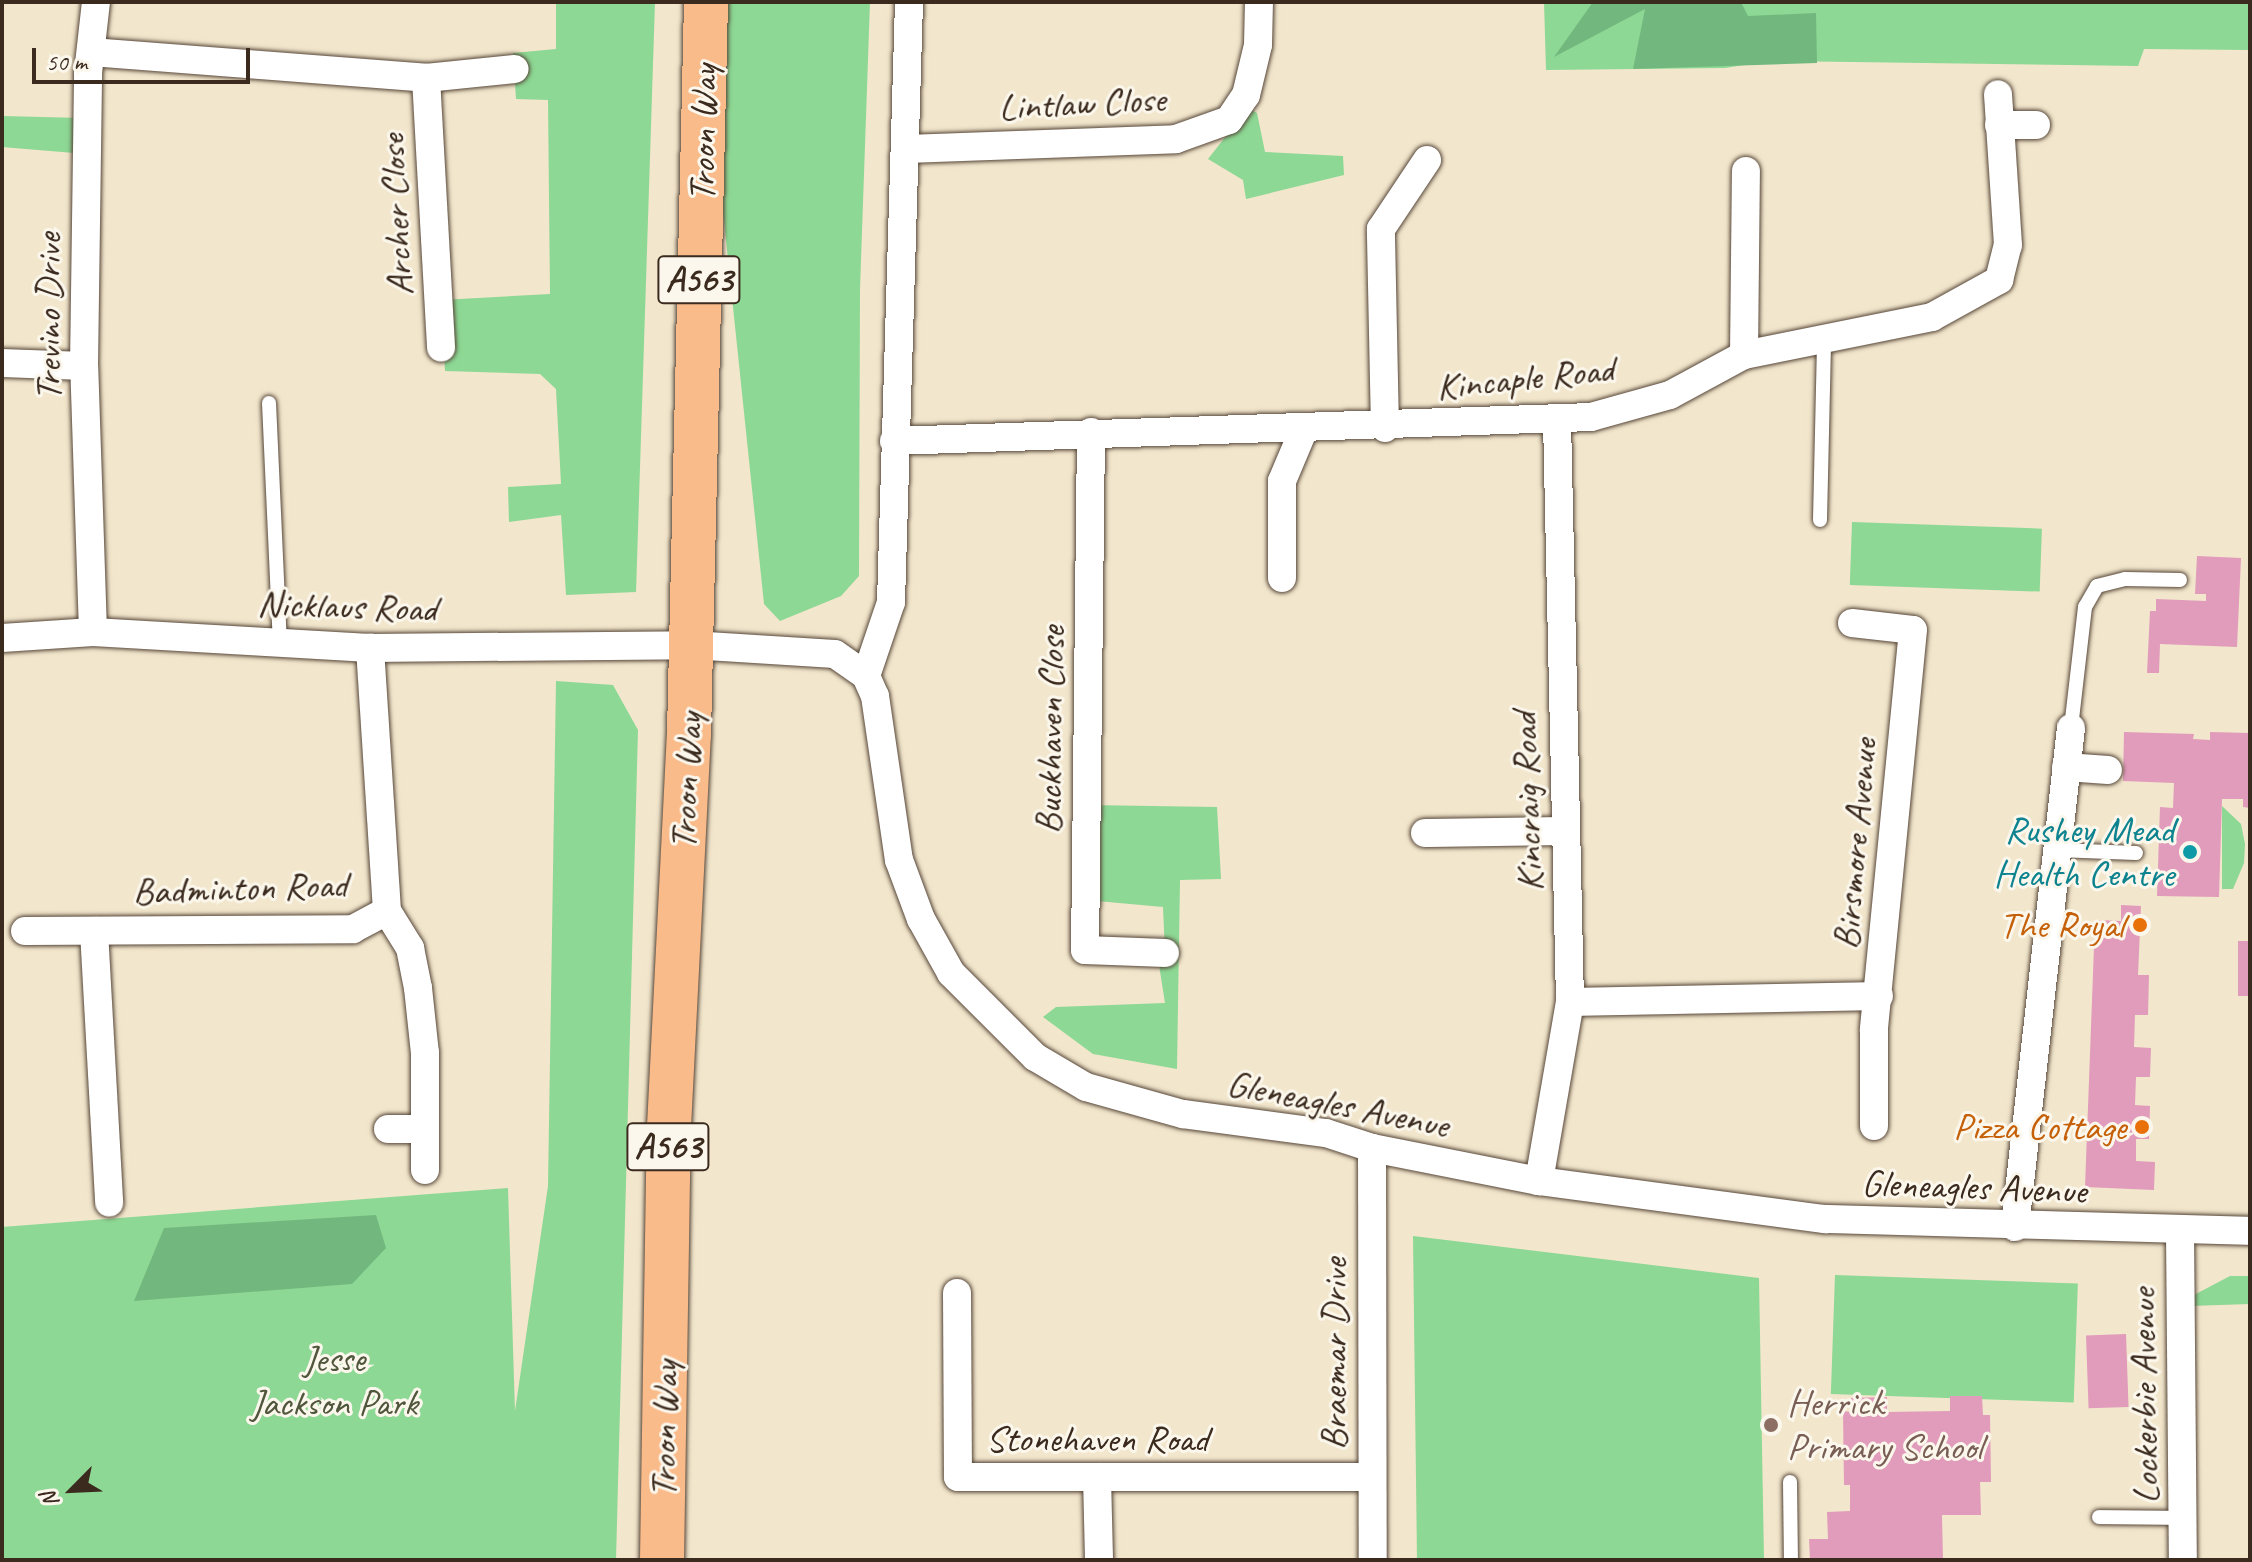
<!DOCTYPE html>
<html>
<head>
<meta charset="utf-8">
<style>
  body { margin:0 }
  #map { position:relative; width:2252px; height:1562px; overflow:hidden; background:#f2e6cc; font-family:Caveat,sans-serif }
  div>[style] { position:absolute }
  .green>* { inset:0; background:#8dd894; transform-origin:0 0 }
  .forest>* { inset:0; background:#72b87e }
  .building>* { inset:0; background:#e19bbb; transform-origin:0 0 }
  .roads { filter:drop-shadow(0 0 2px #564638) drop-shadow(0 0 2px #564638) }
  .service>* { height:14px; margin:-7px; padding:0 7px; transform-origin:7px; border-radius:7px; background:#fff }
  .minor>* { height:28px; margin:-14px; padding:0 14px; transform-origin:14px; border-radius:14px; background:#fff }
  .trunk>* { height:44px; margin:-22px; padding:0 22px; transform-origin:22px; border-radius:22px; background:#fabb8b }
  .dots>* { width:22px; height:22px; translate:-50% -50%; box-sizing:border-box; border:4px solid #fbf7ec; border-radius:50% }
  span { translate:-50% -50%; white-space:nowrap; text-align:center; line-height:1.15; -webkit-text-stroke:6px #fbf7ec; paint-order:stroke }
  .shield-label span { padding:2px 6px; background:#fbf7ec; border:2px solid; border-radius:6px; -webkit-text-stroke-width:0 }
  .shield-label { font-size:36px; color:#3b2a1e; font-weight:700 }
  .street-label { font-size:38px; color:#3b2a1e }
  .culture-label { font-size:38px; color:#0d838f }
  .right { translate:-100% -50%; text-align:right }
  .food-label { font-size:38px; color:#c56008 }
  .park-label { font-size:38px; color:#50563c }
  .education-label { font-size:38px; color:#785e54 }
  .left { translate:0 -50%; text-align:left }
  .frame { position:absolute; inset:0; border:4px solid #3b2a1e; pointer-events:none }
  .north { position:absolute; left:32px; top:1450px; width:80px; height:80px; -webkit-text-stroke:6px #fbf7ec; paint-order:stroke; rotate:246deg; font-size:22px; font-weight:700; line-height:32px; text-align:center; color:#3b2a1e }
  .north::after { content:''; display:block; margin:auto; width:28px; height:36px; background:#3b2a1e; clip-path:polygon(50% 0,100% 100%,50% 72%,0 100%) }
  .scale { position:absolute; left:32px; top:48px; width:218px; height:36px; box-sizing:border-box; border:4px solid #3b2a1e; border-top:0; padding-left:10px; font-size:24px; line-height:28px; white-space:nowrap; color:#3b2a1e; -webkit-text-stroke:6px #fbf7ec; paint-order:stroke }
</style>
</head>
<body>
<div id="map">
  <div class="green">
    <i style="clip-path:polygon(556px 2px,655px 2px,636px 592px,566px 595px,561px 515px,509px 522px,508px 487px,561px 484px,556px 389px,540px 374px,445px 371px,441px 300px,550px 294px,548px 100px,516px 99px,513px 53px,556px 49px)"></i>
    <i style="clip-path:polygon(716px 2px,870px 2px,860px 289px,859px 576px,841px 596px,780px 621px,764px 604px,714px 125px)"></i>
    <i style="clip-path:polygon(1544px 2px,2250px 2px,2250px 50px,2144px 49px,2138px 66px,1769px 61px,1725px 68px,1546px 70px)"></i>
    <i style="clip-path:polygon(1248px 108px,1257px 113px,1265px 152px,1343px 156px,1344px 175px,1246px 199px,1243px 180px,1208px 159px)"></i>
    <i style="clip-path:polygon(2px 116px,82px 118px,74px 153px,2px 147px)"></i>
    <i style="left:1852px;top:522px;width:190px;height:63px;rotate:2deg"></i>
    <i style="clip-path:polygon(556px 681px,613px 685px,638px 730px,616px 1560px,2px 1560px,2px 1227px,508px 1188px,515px 1411px,548px 1186px)"></i>
    <i style="clip-path:polygon(1087px 805px,1217px 807px,1221px 879px,1180px 880px,1177px 1069px,1093px 1054px,1043px 1017px,1056px 1007px,1165px 1003px,1159px 965px,1178px 948px,1165px 953px,1163px 907px,1086px 900px)"></i>
    <i style="clip-path:polygon(2222px 806px,2241px 824px,2245px 844px,2244px 863px,2233px 889px,2222px 889px)"></i>
    <i style="clip-path:polygon(1413px 1236px,1759px 1278px,1764px 1560px,1417px 1560px)"></i>
    <i style="left:1835px;top:1275px;width:243px;height:119px;rotate:2deg"></i>
    <i style="clip-path:polygon(2230px 1276px,2250px 1276px,2250px 1304px,2190px 1306px,2192px 1296px)"></i>
  </div>
  <div class="forest">
    <i style="clip-path:polygon(1593px 2px,1741px 2px,1748px 16px,1816px 13px,1817px 63px,1633px 69px,1645px 9px,1554px 57px)"></i>
    <i style="clip-path:polygon(376px 1215px,386px 1248px,352px 1284px,134px 1301px,164px 1228px)"></i>
  </div>
  <div class="building">
    <i style="clip-path:polygon(2197px 556px,2241px 558px,2237px 647px,2160px 644px,2159px 673px,2147px 673px,2150px 611px,2156px 611px,2156px 599px,2206px 601px,2206px 594px,2195px 594px)"></i>
    <i style="clip-path:polygon(2124px 732px,2194px 734px,2193px 739px,2210px 740px,2210px 732px,2250px 733px,2250px 808px,2243px 807px,2243px 799px,2222px 799px,2219px 897px,2157px 896px,2160px 807px,2173px 808px,2174px 783px,2123px 781px)"></i>
    <i style="clip-path:polygon(2121px 905px,2141px 906px,2138px 975px,2149px 975px,2148px 1015px,2135px 1015px,2134px 1047px,2151px 1048px,2150px 1077px,2136px 1077px,2135px 1105px,2150px 1106px,2149px 1139px,2136px 1139px,2136px 1161px,2155px 1162px,2154px 1190px,2085px 1187px,2095px 920px,2121px 921px)"></i>
    <i style="left:2238px;top:941px;width:12px;height:55px"></i>
    <i style="left:2126px;top:1334px;width:73px;height:40px;rotate:88deg"></i>
    <i style="clip-path:polygon(1950px 1396px,1982px 1396px,1983px 1415px,1990px 1415px,1991px 1482px,1980px 1482px,1981px 1515px,1942px 1515px,1943px 1560px,1810px 1560px,1809px 1539px,1828px 1539px,1827px 1512px,1850px 1511px,1850px 1485px,1844px 1485px,1843px 1411px,1851px 1412px,1851px 1398px,1887px 1397px,1887px 1412px,1950px 1411px)"></i>
  </div>
  <div class="roads">
    <div class="service">
      <i style="left:269px;top:403px;width:240px;rotate:87.4deg"></i>
      <i style="left:1820px;top:520px;width:183px;rotate:-88.7deg"></i>
      <i style="left:2071px;top:728px;width:122px;rotate:-83.4deg"></i>
      <i style="left:2085px;top:607px;width:24px;rotate:-60deg"></i>
      <i style="left:2097px;top:586px;width:29px;rotate:-14deg"></i>
      <i style="left:2125px;top:579px;width:55px;rotate:1deg"></i>
      <i style="left:2057px;top:850px;width:79px;rotate:2.2deg"></i>
      <i style="left:1790px;top:1482px;width:78px;rotate:89.3deg"></i>
      <i style="left:2099px;top:1517px;width:84px;rotate:0.7deg"></i>
    </div>
    <div class="minor">
      <i style="left:91px;top:52px;width:336px;rotate:4.4deg"></i>
      <i style="left:426px;top:78px;width:89px;rotate:-5.8deg"></i>
      <i style="left:426px;top:78px;width:270px;rotate:86.8deg"></i>
      <i style="left:1999px;top:125px;width:37px"></i>
      <i style="left:907px;top:149px;width:269px;rotate:-2.1deg"></i>
      <i style="left:1176px;top:139px;width:56px;rotate:-19.7deg"></i>
      <i style="left:1229px;top:120px;width:30px;rotate:-56deg"></i>
      <i style="left:1246px;top:95px;width:51px;rotate:-76.5deg"></i>
      <i style="left:1258px;top:45px;width:43px;rotate:-88.7deg"></i>
      <i style="left:1744px;top:355px;width:184px;rotate:-89.4deg"></i>
      <i style="left:2px;top:363px;width:82px;rotate:2.1deg"></i>
      <i style="left:1385px;top:428px;width:199px;rotate:-91.2deg"></i>
      <i style="left:1381px;top:229px;width:83px;rotate:-56.3deg"></i>
      <i style="left:1091px;top:432px;width:518px;rotate:90.66deg"></i>
      <i style="left:1085px;top:950px;width:80px;rotate:2.1deg"></i>
      <i style="left:894px;top:441px;width:697px;rotate:-1.97deg"></i>
      <i style="left:1591px;top:417px;width:82px;rotate:-15.6deg"></i>
      <i style="left:1670px;top:395px;width:84px;rotate:-28.4deg"></i>
      <i style="left:1744px;top:355px;width:192px;rotate:-11.4deg"></i>
      <i style="left:1932px;top:317px;width:77px;rotate:-28.9deg"></i>
      <i style="left:1999px;top:280px;width:36px;rotate:-76deg"></i>
      <i style="left:2008px;top:245px;width:151px;rotate:-93.8deg"></i>
      <i style="left:1282px;top:578px;width:97px;rotate:-90deg"></i>
      <i style="left:1282px;top:481px;width:56px;rotate:-67.1deg"></i>
      <i style="left:1852px;top:623px;width:61px;rotate:6.5deg"></i>
      <i style="left:1913px;top:630px;width:402px;rotate:95.6deg"></i>
      <i style="left:1874px;top:1030px;width:96px;rotate:90deg"></i>
      <i style="left:93px;top:632px;width:266px;rotate:-91.9deg"></i>
      <i style="left:84px;top:366px;width:293px;rotate:-89.2deg"></i>
      <i style="left:88px;top:73px;width:71px;rotate:-83.6deg"></i>
      <i style="left:2px;top:638px;width:91px;rotate:-3.8deg"></i>
      <i style="left:93px;top:632px;width:277px;rotate:3.3deg"></i>
      <i style="left:370px;top:648px;width:321px;rotate:-0.5deg"></i>
      <i style="left:691px;top:645px;width:144px;rotate:3.6deg"></i>
      <i style="left:835px;top:654px;width:38px;rotate:35deg"></i>
      <i style="left:866px;top:676px;width:22px;rotate:66deg"></i>
      <i style="left:875px;top:696px;width:166px;rotate:81.7deg"></i>
      <i style="left:899px;top:860px;width:63px;rotate:69.6deg"></i>
      <i style="left:921px;top:919px;width:62px;rotate:60.9deg"></i>
      <i style="left:951px;top:973px;width:119px;rotate:45deg"></i>
      <i style="left:1035px;top:1057px;width:59px;rotate:30.5deg"></i>
      <i style="left:1086px;top:1087px;width:101px;rotate:15.6deg"></i>
      <i style="left:1183px;top:1114px;width:144px;rotate:7.6deg"></i>
      <i style="left:1326px;top:1133px;width:48px;rotate:18.1deg"></i>
      <i style="left:1372px;top:1148px;width:170px;rotate:11.2deg"></i>
      <i style="left:1539px;top:1181px;width:289px;rotate:7.6deg"></i>
      <i style="left:1825px;top:1219px;width:425px;rotate:1.6deg"></i>
      <i style="left:866px;top:676px;width:78px;rotate:-71.3deg"></i>
      <i style="left:891px;top:602px;width:600px;rotate:-88.28deg"></i>
      <i style="left:2066px;top:767px;width:42px;rotate:4.1deg"></i>
      <i style="left:1425px;top:833px;width:141px;rotate:-0.8deg"></i>
      <i style="left:387px;top:911px;width:44px;rotate:58.1deg"></i>
      <i style="left:410px;top:948px;width:41px;rotate:78.7deg"></i>
      <i style="left:418px;top:988px;width:65px;rotate:83.9deg"></i>
      <i style="left:425px;top:1053px;width:117px;rotate:90deg"></i>
      <i style="left:25px;top:931px;width:328px;rotate:-0.3deg"></i>
      <i style="left:353px;top:929px;width:38px;rotate:-28deg"></i>
      <i style="left:387px;top:911px;width:264px;rotate:-93.7deg"></i>
      <i style="left:94px;top:931px;width:272px;rotate:86.8deg"></i>
      <i style="left:1570px;top:1002px;width:309px;rotate:-1.1deg"></i>
      <i style="left:388px;top:1129px;width:37px"></i>
      <i style="left:1372px;top:1148px;width:412px;rotate:89.9deg"></i>
      <i style="left:1539px;top:1181px;width:182px;rotate:-80.2deg"></i>
      <i style="left:1570px;top:1002px;width:583px;rotate:-91.28deg"></i>
      <i style="left:2015px;top:1227px;width:502px;rotate:-83.6deg"></i>
      <i style="left:2180px;top:1232px;width:328px;rotate:89.5deg"></i>
      <i style="left:957px;top:1293px;width:184px;rotate:89.7deg"></i>
      <i style="left:958px;top:1477px;width:414px"></i>
      <i style="left:1097px;top:1477px;width:83px;rotate:88.6deg"></i>
    </div>
    <div class="trunk">
      <i style="left:662px;top:1560px;width:433px;rotate:-89.1deg"></i>
      <i style="left:669px;top:1127px;width:394px;rotate:-87.1deg"></i>
      <i style="left:689px;top:734px;width:732px;rotate:-88.67deg"></i>
    </div>
  </div>
  <div class="dots">
    <i style="left:2190px;top:852px;background:#0f9aa8"></i>
    <i style="left:2140px;top:925px;background:#e8710a"></i>
    <i style="left:2142px;top:1127px;background:#e8710a"></i>
    <i style="left:1771px;top:1425px;background:#8d6e63"></i>
  </div>
  <div class="shield-label">
    <span style="left:699px;top:280px">A563</span>
    <span style="left:668px;top:1147px">A563</span>
  </div>
  <div class="street-label">
    <span style="left:1082px;top:103px;rotate:-3deg">Lintlaw Close</span>
    <span style="left:703px;top:133px;rotate:-89deg">Troon Way</span>
    <span style="left:396px;top:215px;rotate:-93deg">Archer Close</span>
    <span style="left:48px;top:317px;rotate:-90deg">Trevino Drive</span>
    <span style="left:1525px;top:378px;rotate:-6deg">Kincaple Road</span>
    <span style="left:347px;top:606px;rotate:2deg">Nicklaus Road</span>
    <span style="left:1050px;top:730px;rotate:-89deg">Buckhaven Close</span>
    <span style="left:686px;top:781px;rotate:-87deg">Troon Way</span>
    <span style="left:1527px;top:802px;rotate:-92deg">Kincraig Road</span>
    <span style="left:1855px;top:844px;rotate:-85deg">Birsmore Avenue</span>
    <span style="left:240px;top:888px;rotate:-2deg">Badminton Road</span>
    <span style="left:1338px;top:1104px;rotate:11deg">Gleneagles Avenue</span>
    <span style="left:1974px;top:1187px;rotate:2deg">Gleneagles Avenue</span>
    <span style="left:1334px;top:1354px;rotate:-90deg">Braemar Drive</span>
    <span style="left:2144px;top:1396px;rotate:-91deg">Lockerbie Avenue</span>
    <span style="left:664px;top:1429px;rotate:-89deg">Troon Way</span>
    <span style="left:1097px;top:1439px">Stonehaven Road</span>
  </div>
  <div class="culture-label">
    <span class="right" style="left:2174px;top:852px">Rushey Mead<br>Health Centre</span>
  </div>
  <div class="food-label">
    <span class="right" style="left:2124px;top:925px">The Royal</span>
    <span class="right" style="left:2126px;top:1127px">Pizza Cottage</span>
  </div>
  <div class="park-label">
    <span style="left:334px;top:1381px">Jesse<br>Jackson Park</span>
  </div>
  <div class="education-label">
    <span class="left" style="left:1787px;top:1425px">Herrick<br>Primary School</span>
  </div>
  <div class="frame"></div>
  <div class="north">N</div>
  <div class="scale">50 m</div>
</div>
</body>
</html>
